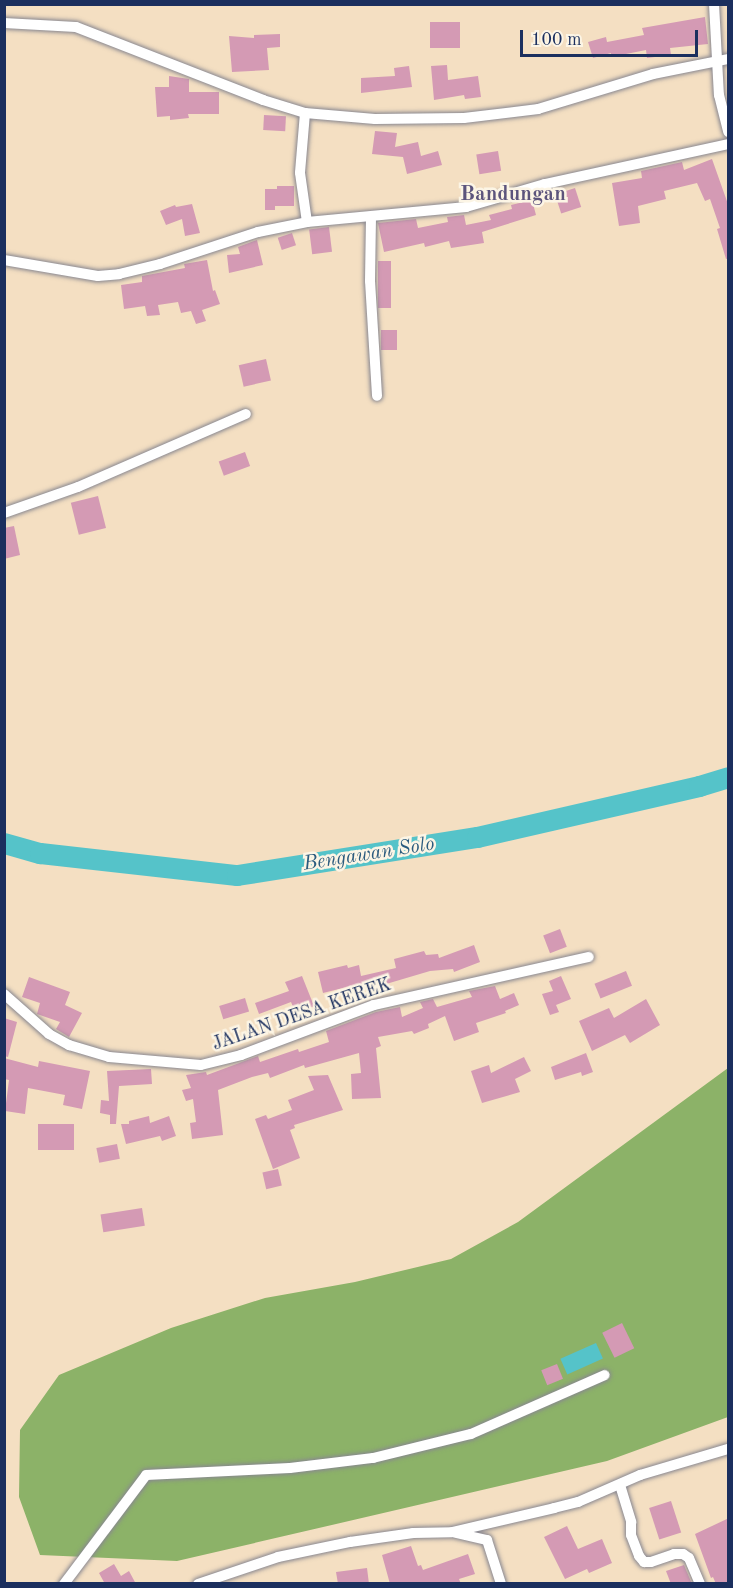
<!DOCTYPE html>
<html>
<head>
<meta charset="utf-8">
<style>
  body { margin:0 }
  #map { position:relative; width:733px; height:1588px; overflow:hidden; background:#f4dfc2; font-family:"Old Standard TT",serif }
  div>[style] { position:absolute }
  .forest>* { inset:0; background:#8cb268 }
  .water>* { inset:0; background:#55c3c9; transform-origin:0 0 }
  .river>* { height:21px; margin:-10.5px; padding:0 10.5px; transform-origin:10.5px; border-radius:10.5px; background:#55c3c9 }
  .building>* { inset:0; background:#d49ab4; transform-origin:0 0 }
  .roads { filter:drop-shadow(0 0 2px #888790) drop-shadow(0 0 2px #888790) }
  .street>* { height:10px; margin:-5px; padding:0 5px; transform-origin:5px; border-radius:5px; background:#fff }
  span { translate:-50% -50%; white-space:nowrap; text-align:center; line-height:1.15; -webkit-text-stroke:5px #fcf5e5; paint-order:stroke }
  .street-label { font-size:18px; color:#1b2f5e }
  .water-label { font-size:20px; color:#2c5b7e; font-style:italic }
  .quarter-label { font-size:21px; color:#5c547c; font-weight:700 }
  .frame { position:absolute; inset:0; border:6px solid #1b2f5e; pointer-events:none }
  .scale { position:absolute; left:520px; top:30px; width:178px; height:27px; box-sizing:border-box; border:3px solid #1b2f5e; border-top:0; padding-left:8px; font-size:18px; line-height:21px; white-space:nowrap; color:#1b2f5e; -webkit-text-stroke:4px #fcf5e5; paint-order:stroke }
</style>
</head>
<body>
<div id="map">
  <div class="forest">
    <i style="clip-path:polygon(728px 1068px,728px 1417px,607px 1461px,177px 1561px,40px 1555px,19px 1497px,20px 1430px,59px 1375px,171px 1328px,265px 1298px,355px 1282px,451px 1259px,518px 1222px)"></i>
  </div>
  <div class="water">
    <i style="left:596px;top:1343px;width:17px;height:39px;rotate:66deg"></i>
  </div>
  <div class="river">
    <i style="left:4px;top:843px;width:37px;rotate:16deg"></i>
    <i style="left:40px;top:853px;width:198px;rotate:6.4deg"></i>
    <i style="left:237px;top:875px;width:243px;rotate:-9deg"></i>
    <i style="left:477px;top:837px;width:228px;rotate:-12.9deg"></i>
    <i style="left:699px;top:786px;width:30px;rotate:-17deg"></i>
  </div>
  <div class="building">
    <i style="clip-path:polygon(705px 17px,708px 44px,670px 48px,671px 55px,647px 58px,646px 50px,611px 57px,611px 53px,593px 58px,588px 42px,606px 37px,607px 42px,644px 35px,642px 28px)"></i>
    <i style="left:460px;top:22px;width:26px;height:30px;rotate:90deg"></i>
    <i style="clip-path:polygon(280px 34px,280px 47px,267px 48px,269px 70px,232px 72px,229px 36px,254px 38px,254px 35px)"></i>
    <i style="clip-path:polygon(447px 65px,448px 80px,478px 76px,481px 97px,465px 99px,464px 95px,434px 100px,431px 66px)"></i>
    <i style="clip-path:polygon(409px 66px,412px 87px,361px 93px,361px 78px,395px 76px,394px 68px)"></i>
    <i style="clip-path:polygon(169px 76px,189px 79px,189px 92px,219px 92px,219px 114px,188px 114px,189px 118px,170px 120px,170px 116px,157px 117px,155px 87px,169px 87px)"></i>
    <i style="left:264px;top:115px;width:22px;height:15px;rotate:3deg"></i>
    <i style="clip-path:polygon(375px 131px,397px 133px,395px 147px,418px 142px,421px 156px,438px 151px,442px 165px,407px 174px,403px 157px,372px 154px)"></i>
    <i style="left:498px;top:151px;width:20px;height:22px;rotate:81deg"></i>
    <i style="clip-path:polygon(712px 159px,729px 207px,729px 258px,726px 259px,717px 229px,720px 228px,710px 199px,705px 201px,697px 183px,664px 191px,666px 199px,638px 206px,640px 223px,619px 226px,612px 183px,642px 178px,641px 171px,682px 162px,684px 170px)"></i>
    <i style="clip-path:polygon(277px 186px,294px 186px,294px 206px,275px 206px,275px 210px,265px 210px,265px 189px,277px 189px)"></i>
    <i style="left:575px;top:188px;width:20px;height:21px;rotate:72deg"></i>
    <i style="clip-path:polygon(532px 200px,536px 215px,482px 232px,484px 243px,451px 248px,449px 241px,425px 247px,424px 243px,384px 252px,378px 223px,416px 219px,418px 228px,448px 222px,447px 217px,464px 215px,466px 225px,491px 220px,489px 215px,512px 209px,511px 205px)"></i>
    <i style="clip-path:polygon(192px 204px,200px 233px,185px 236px,182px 219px,166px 225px,160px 211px,175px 205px,176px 207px)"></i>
    <i style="left:329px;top:227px;width:25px;height:20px;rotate:83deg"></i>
    <i style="left:292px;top:233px;width:13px;height:15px;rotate:72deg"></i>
    <i style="clip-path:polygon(257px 240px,263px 265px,229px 273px,227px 255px,240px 254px,238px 247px)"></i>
    <i style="clip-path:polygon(207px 260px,213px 291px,215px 290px,220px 304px,202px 310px,206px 321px,196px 324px,191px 311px,181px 313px,178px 302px,158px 305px,160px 315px,147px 316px,145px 306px,124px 309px,121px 285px,142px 282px,142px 276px,185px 268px,184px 264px)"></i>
    <i style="left:391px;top:261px;width:47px;height:13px;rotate:90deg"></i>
    <i style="left:381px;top:330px;width:16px;height:20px"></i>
    <i style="left:266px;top:359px;width:22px;height:28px;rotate:77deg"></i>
    <i style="left:245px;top:452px;width:15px;height:28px;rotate:70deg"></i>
    <i style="left:98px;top:496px;width:33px;height:28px;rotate:76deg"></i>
    <i style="clip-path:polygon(14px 526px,20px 555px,4px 559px,4px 528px)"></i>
    <i style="left:560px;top:929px;width:19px;height:18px;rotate:69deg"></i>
    <i style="clip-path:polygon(474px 945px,480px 962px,454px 972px,453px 969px,430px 971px,376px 987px,375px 985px,356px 989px,355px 985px,323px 993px,318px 972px,347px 965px,348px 968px,359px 965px,361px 976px,396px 968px,394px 959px,424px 951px,426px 955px,438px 954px,439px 958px)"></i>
    <i style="left:626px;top:971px;width:16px;height:34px;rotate:68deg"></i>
    <i style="clip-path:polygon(302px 976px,314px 1006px,296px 1014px,291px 1002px,259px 1014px,255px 1003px,289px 991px,285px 982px)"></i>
    <i style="clip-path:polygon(561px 976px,571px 999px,556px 1005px,559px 1012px,550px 1015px,542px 994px,553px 991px,549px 981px)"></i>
    <i style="clip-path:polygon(29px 977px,70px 992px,65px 1005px,82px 1013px,69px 1037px,56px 1029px,60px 1022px,37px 1014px,40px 1003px,22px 997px)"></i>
    <i style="clip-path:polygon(495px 986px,500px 999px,514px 993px,519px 1005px,505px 1011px,506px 1013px,476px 1023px,479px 1032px,454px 1041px,445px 1016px,428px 1024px,429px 1028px,414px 1034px,412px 1031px,378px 1037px,381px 1046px,376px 1048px,381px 1098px,352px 1099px,351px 1074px,361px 1073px,359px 1053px,305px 1068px,304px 1065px,270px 1078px,268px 1073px,252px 1077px,218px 1090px,223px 1135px,192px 1139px,190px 1123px,196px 1122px,193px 1099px,186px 1101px,182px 1090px,191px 1088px,186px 1075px,206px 1072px,207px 1075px,258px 1056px,260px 1062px,298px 1049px,299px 1052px,329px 1042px,326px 1031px,376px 1012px,400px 1007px,402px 1017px,423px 1008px,420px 1002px,433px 999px,437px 1007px,472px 997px,469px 991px)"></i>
    <i style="left:245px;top:998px;width:14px;height:27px;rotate:73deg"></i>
    <i style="clip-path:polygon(646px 999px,660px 1025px,630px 1043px,625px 1035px,592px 1051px,579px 1021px,609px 1008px,614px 1018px)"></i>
    <i style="clip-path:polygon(4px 1018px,17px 1022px,8px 1057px,4px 1056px)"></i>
    <i style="clip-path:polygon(586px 1053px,593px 1072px,582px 1076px,581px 1072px,555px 1080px,551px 1067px)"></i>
    <i style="clip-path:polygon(524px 1057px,531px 1071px,515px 1079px,520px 1092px,482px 1103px,471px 1071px,489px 1065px,491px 1073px)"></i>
    <i style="clip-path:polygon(4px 1058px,38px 1067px,39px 1061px,90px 1071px,82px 1109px,63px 1105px,65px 1095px,28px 1088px,25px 1114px,5px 1111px,9px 1080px,4px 1079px)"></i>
    <i style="clip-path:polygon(151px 1069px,152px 1084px,119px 1086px,116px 1124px,110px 1124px,110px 1115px,100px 1113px,101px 1100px,109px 1101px,107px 1071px)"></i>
    <i style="clip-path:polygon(328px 1075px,343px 1110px,294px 1125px,295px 1128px,290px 1130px,300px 1158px,273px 1169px,255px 1119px,266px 1115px,268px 1119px,292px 1110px,288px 1100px,314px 1090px,308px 1076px)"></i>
    <i style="clip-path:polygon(149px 1116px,150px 1123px,169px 1116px,176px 1136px,162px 1141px,160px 1136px,126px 1144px,121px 1124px,129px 1124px,129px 1121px)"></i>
    <i style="left:38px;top:1124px;width:36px;height:26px"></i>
    <i style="left:117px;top:1144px;width:15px;height:21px;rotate:79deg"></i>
    <i style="left:278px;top:1169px;width:17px;height:16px;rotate:77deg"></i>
    <i style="left:142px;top:1208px;width:18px;height:42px;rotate:81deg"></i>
    <i style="left:622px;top:1323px;width:28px;height:22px;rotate:64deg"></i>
    <i style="left:557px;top:1364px;width:16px;height:17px;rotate:68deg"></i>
    <i style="left:671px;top:1501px;width:33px;height:23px;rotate:72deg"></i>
    <i style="clip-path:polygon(729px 1518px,729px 1584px,716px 1584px,713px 1577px,711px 1578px,695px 1534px)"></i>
    <i style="clip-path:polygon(567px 1526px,578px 1549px,602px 1539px,612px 1563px,589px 1573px,587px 1569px,565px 1579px,544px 1537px)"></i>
    <i style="clip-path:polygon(411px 1546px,418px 1566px,421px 1565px,423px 1570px,468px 1554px,475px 1574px,459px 1579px,461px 1584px,390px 1584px,382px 1555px)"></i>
    <i style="clip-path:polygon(114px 1564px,121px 1576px,129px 1571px,136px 1584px,105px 1584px,99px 1573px)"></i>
    <i style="clip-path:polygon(684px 1565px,692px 1584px,671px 1584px,666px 1571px)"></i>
    <i style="clip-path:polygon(367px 1568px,369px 1584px,338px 1584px,336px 1572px)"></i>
  </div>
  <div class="roads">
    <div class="street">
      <i style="left:714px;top:4px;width:91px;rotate:86.9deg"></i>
      <i style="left:719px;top:95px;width:38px;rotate:76deg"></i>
      <i style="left:4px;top:23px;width:72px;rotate:3.2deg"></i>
      <i style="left:76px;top:27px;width:201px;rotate:21.3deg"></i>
      <i style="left:263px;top:100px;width:44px;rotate:17.2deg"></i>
      <i style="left:305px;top:113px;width:70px;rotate:4.9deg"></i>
      <i style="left:375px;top:119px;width:89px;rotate:-0.6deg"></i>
      <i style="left:464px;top:118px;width:75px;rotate:-6.9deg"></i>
      <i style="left:538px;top:109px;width:120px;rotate:-16.9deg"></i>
      <i style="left:653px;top:74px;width:76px;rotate:-11.3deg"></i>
      <i style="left:305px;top:113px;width:60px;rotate:94.8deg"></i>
      <i style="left:300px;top:173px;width:49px;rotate:81.9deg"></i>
      <i style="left:307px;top:222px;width:160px;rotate:-5.4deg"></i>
      <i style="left:466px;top:207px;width:82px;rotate:-16.2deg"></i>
      <i style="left:545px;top:184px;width:187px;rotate:-12.3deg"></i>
      <i style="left:371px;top:217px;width:64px;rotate:90.9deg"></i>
      <i style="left:370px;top:281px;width:115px;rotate:86.5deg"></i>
      <i style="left:4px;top:260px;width:95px;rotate:9.7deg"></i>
      <i style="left:98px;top:276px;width:21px;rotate:-5deg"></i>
      <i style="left:119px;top:274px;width:42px;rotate:-13.7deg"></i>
      <i style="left:160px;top:264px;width:103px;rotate:-18.1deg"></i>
      <i style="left:258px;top:232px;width:50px;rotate:-11.5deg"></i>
      <i style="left:4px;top:513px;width:78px;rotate:-19.4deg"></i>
      <i style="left:78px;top:487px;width:183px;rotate:-23.5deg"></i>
      <i style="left:4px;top:994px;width:60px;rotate:41.6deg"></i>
      <i style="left:49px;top:1034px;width:23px;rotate:29deg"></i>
      <i style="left:69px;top:1045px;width:42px;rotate:16.7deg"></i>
      <i style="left:109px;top:1057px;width:92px;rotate:5deg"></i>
      <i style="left:201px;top:1065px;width:41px;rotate:-14deg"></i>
      <i style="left:241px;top:1055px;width:142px;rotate:-20.6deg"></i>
      <i style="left:374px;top:1005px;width:220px;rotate:-12.6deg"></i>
      <i style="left:620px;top:1485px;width:39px;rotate:73deg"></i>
      <i style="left:631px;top:1522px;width:13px;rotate:90deg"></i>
      <i style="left:631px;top:1535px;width:22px;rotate:69deg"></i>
      <i style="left:639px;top:1556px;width:8px;rotate:50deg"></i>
      <i style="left:644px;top:1562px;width:7px"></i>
      <i style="left:651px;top:1562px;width:24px;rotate:-19deg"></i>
      <i style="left:674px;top:1554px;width:9px"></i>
      <i style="left:683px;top:1554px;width:7px;rotate:34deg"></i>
      <i style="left:689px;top:1558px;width:28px;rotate:67deg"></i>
      <i style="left:456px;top:1533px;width:32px;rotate:13deg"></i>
      <i style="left:487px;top:1540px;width:46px;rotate:72.3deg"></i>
      <i style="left:64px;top:1584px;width:136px;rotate:-53deg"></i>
      <i style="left:146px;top:1475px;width:144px;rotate:-2.8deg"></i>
      <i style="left:290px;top:1468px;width:84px;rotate:-6.9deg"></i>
      <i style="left:373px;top:1458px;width:101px;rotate:-13.8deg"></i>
      <i style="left:471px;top:1434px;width:146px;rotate:-23.8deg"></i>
      <i style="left:198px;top:1584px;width:84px;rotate:-18.6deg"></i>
      <i style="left:278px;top:1557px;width:74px;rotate:-11.8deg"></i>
      <i style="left:350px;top:1542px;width:64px;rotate:-8.1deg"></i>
      <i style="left:413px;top:1533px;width:39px;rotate:-1deg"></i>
      <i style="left:452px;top:1532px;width:105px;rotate:-13.2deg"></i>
      <i style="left:554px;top:1508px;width:25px;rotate:-14deg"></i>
      <i style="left:578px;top:1502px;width:68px;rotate:-23.5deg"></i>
      <i style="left:640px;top:1475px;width:92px;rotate:-16.5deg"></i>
    </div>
  </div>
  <div class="street-label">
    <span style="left:302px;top:1015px;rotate:-19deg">JALAN DESA KEREK</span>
  </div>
  <div class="water-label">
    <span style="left:369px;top:855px;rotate:-9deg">Bengawan Solo</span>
  </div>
  <div class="quarter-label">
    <span style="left:513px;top:195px">Bandungan</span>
  </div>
  <div class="frame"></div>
  <div class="scale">100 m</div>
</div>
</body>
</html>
